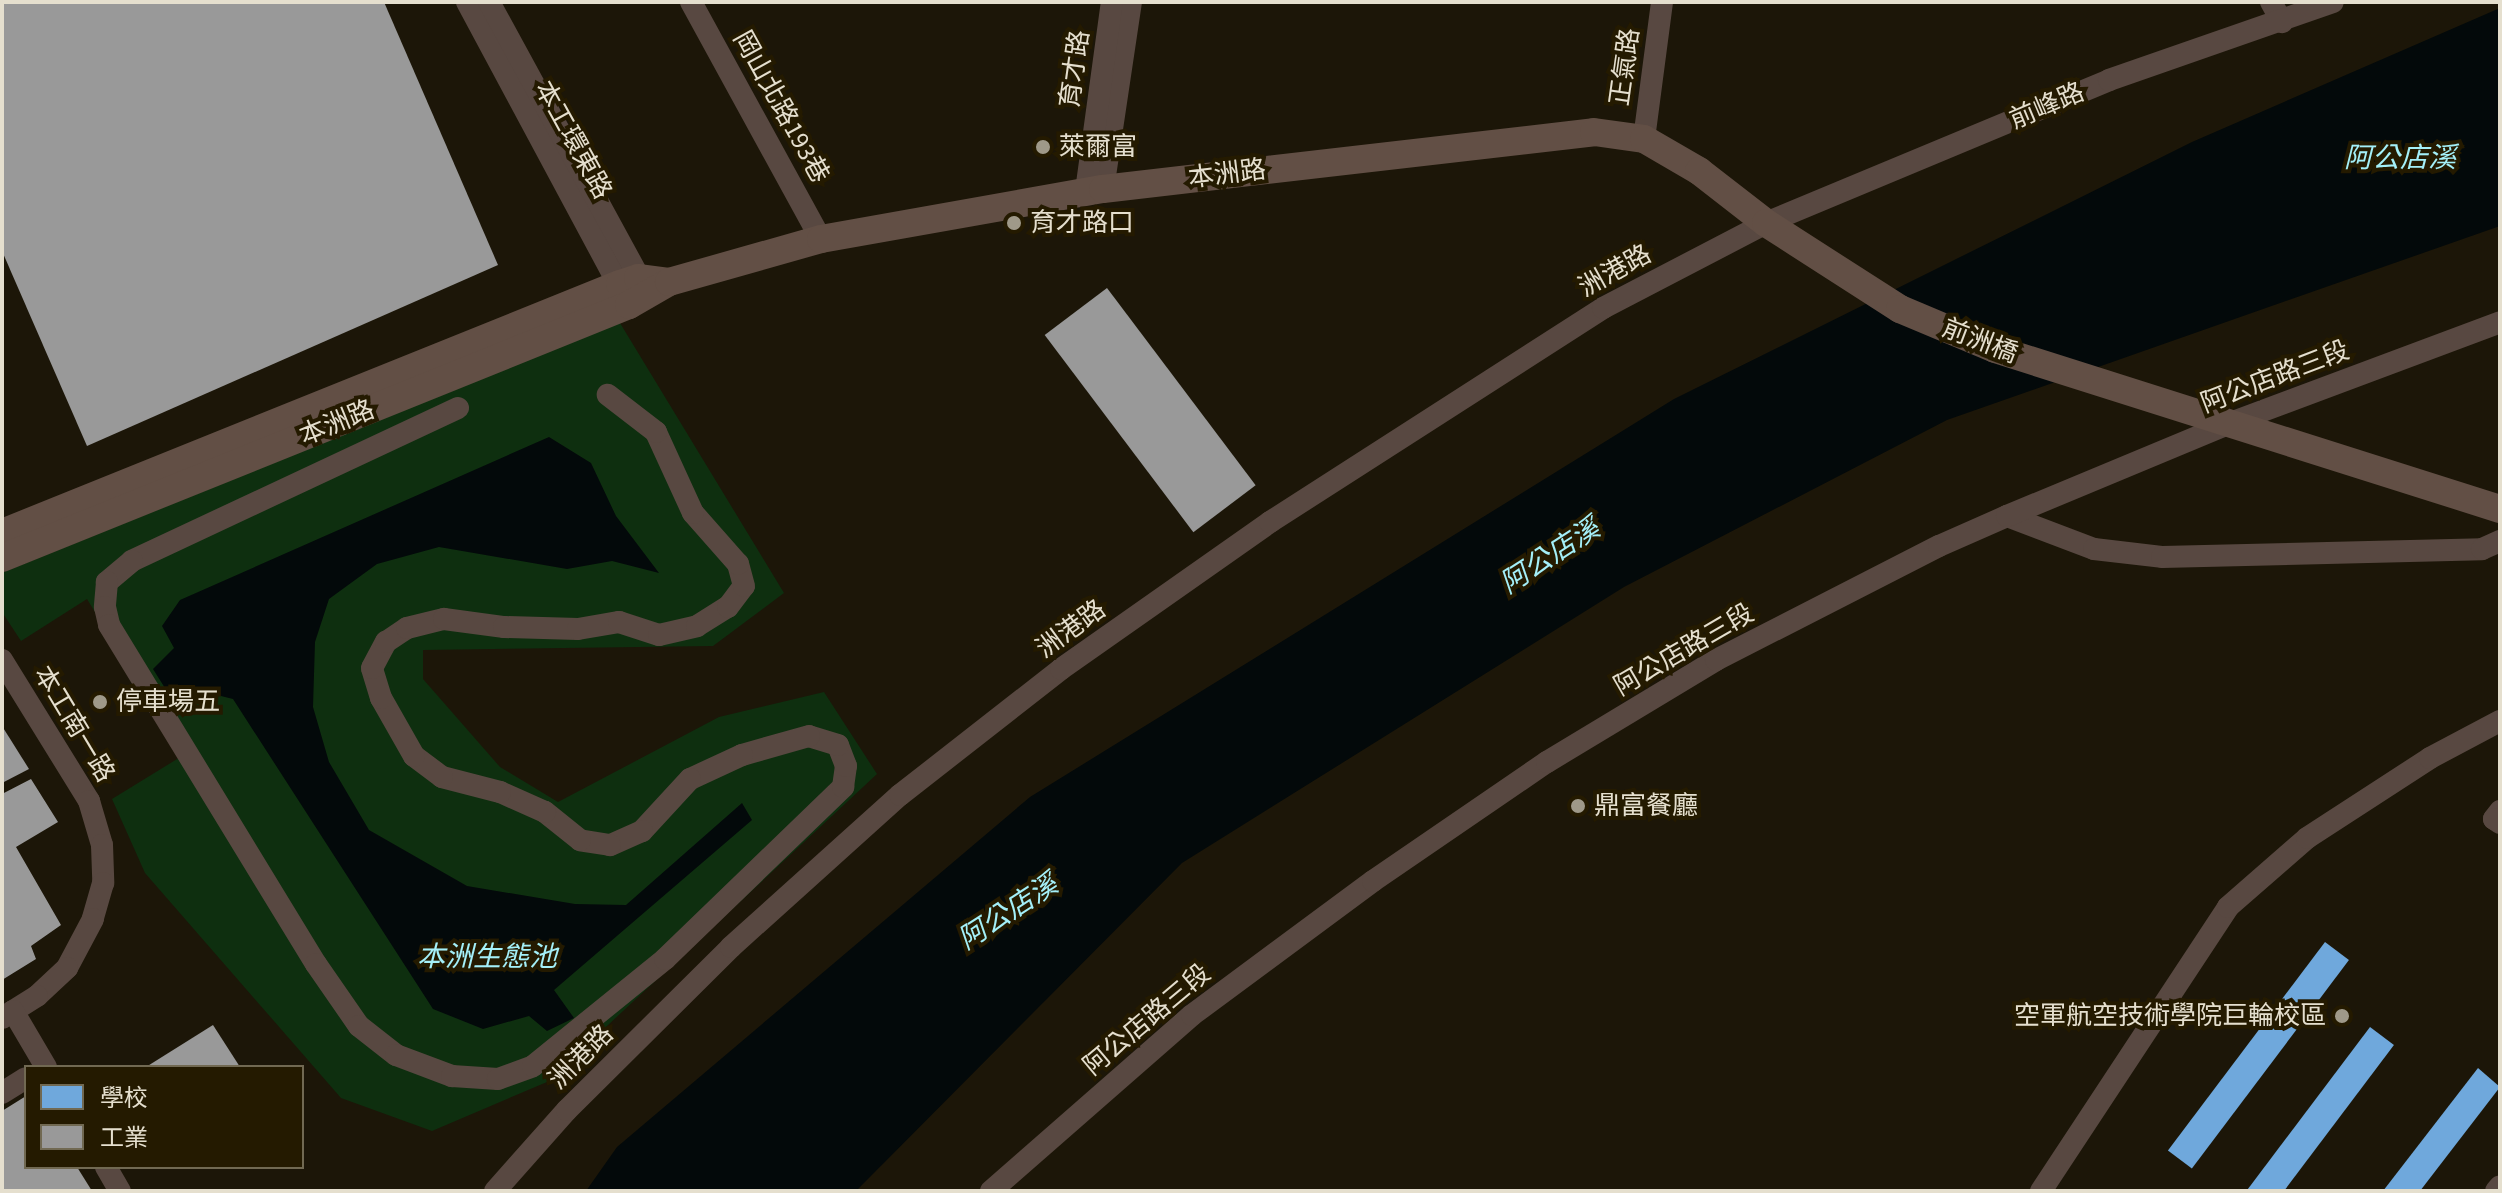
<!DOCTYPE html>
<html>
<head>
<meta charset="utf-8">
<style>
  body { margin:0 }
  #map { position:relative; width:2502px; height:1193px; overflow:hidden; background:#1c1608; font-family:"Source Sans 3","Noto Sans TC",sans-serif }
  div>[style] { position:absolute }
  .green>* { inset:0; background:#0e2f0f }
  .water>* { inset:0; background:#03090a }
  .schools>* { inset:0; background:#6fa8dc; transform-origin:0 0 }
  .industry>* { inset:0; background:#999; transform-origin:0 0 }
  .minor>* { height:22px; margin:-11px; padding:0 11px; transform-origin:11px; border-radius:11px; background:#584841 }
  .major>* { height:28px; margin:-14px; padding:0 14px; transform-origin:14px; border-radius:14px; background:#624f45 }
  .dots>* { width:22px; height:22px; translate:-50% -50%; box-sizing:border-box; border:4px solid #241a00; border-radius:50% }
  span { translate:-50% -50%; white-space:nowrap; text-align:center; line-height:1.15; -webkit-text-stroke:8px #241a00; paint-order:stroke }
  .street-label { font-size:26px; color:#e5dfce }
  .poi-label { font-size:26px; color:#e5dfce }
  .left { translate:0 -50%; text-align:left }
  .right { translate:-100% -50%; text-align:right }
  .water-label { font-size:28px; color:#a4f0f9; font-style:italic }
  .frame { position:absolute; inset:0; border:4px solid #e5dfce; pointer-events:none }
  .legend { position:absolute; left:24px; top:1065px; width:280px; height:104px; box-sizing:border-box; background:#241a00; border:2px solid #716952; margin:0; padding:10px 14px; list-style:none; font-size:24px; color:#e5dfce }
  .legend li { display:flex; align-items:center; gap:16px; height:40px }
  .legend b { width:40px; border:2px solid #716952 }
</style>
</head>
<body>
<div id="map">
  <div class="green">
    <i style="clip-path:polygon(620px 323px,784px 593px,713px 646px,423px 650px,423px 679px,500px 767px,558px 802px,719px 717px,824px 692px,877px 774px,547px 1082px,432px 1131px,341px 1098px,145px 873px,112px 799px,182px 756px,87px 599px,21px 641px,2px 612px,2px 578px,4px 572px)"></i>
  </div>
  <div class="water">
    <i style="clip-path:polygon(2500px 8px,2500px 226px,1947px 420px,1624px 587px,1182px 863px,856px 1191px,586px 1191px,617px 1147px,1030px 797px,1674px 399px,2192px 142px)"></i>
    <i style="clip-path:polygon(549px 437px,591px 463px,616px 516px,659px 573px,612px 561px,567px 569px,439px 547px,377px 564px,329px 599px,315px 642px,313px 707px,329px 762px,369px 830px,467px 886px,575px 904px,626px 905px,742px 803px,752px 820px,554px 990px,574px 1018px,547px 1031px,529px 1016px,483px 1029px,433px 1009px,233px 699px,201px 691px,175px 704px,153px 669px,174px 648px,162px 626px,180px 600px)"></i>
  </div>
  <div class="schools">
    <i style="left:2325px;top:942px;width:30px;height:261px;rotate:37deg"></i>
    <i style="left:2370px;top:1027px;width:30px;height:206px;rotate:37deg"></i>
    <i style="clip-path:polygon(2478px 1068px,2500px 1087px,2420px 1191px,2383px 1191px)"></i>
  </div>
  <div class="industry">
    <i style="clip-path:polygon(2px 2px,384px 2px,498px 265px,87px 446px,2px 251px)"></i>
    <i style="left:1107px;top:288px;width:247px;height:78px;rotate:53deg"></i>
    <i style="clip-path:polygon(2px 726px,29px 769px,2px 783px)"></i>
    <i style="clip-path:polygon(31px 779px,58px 822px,16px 847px,61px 925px,31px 946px,36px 959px,2px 980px,2px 794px)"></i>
    <i style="clip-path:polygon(213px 1025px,240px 1067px,146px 1067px)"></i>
    <i style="clip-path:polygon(26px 1096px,26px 1167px,77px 1167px,92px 1191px,2px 1191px,2px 1111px)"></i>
  </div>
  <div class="minor">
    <i style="left:467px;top:2px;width:335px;rotate:61.8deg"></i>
    <i style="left:489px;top:2px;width:328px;rotate:61.4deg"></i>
    <i style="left:691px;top:2px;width:270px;rotate:61.3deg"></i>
    <i style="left:2271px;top:2px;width:23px;rotate:61deg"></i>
    <i style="left:1644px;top:139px;width:138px;rotate:-82.5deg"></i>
    <i style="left:1103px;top:189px;width:189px;rotate:-81.5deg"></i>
    <i style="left:1086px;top:191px;width:191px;rotate:-82.2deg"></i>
    <i style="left:458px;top:408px;width:360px;rotate:154.9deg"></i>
    <i style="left:132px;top:561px;width:33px;rotate:140deg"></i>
    <i style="left:107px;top:582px;width:25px;rotate:95deg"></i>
    <i style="left:105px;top:607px;width:18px;rotate:77deg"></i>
    <i style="left:109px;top:625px;width:397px;rotate:58.6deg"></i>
    <i style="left:316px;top:964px;width:75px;rotate:55.3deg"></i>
    <i style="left:359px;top:1026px;width:47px;rotate:38.1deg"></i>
    <i style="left:396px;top:1055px;width:60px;rotate:20.6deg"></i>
    <i style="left:452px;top:1076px;width:46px;rotate:3.7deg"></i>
    <i style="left:498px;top:1079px;width:37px;rotate:-20deg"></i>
    <i style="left:533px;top:1066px;width:170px;rotate:-39deg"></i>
    <i style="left:665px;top:959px;width:248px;rotate:-44deg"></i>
    <i style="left:843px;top:787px;width:21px;rotate:-82deg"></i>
    <i style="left:846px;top:766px;width:22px;rotate:-111deg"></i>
    <i style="left:838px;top:745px;width:30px;rotate:-163deg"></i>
    <i style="left:809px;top:736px;width:70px;rotate:164.2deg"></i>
    <i style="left:742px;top:755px;width:57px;rotate:155.2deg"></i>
    <i style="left:690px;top:779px;width:71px;rotate:132.7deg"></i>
    <i style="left:642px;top:831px;width:35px;rotate:156deg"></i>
    <i style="left:610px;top:845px;width:30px;rotate:-171deg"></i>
    <i style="left:580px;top:840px;width:45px;rotate:-141.3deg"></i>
    <i style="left:545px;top:812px;width:49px;rotate:-156deg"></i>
    <i style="left:500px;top:792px;width:60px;rotate:-165.5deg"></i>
    <i style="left:442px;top:777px;width:35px;rotate:-143deg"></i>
    <i style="left:414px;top:756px;width:67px;rotate:-119.6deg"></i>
    <i style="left:381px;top:698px;width:31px;rotate:-107deg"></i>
    <i style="left:372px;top:668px;width:30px;rotate:-62deg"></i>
    <i style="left:386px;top:642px;width:25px;rotate:-34deg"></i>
    <i style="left:407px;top:628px;width:38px;rotate:-14deg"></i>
    <i style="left:444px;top:619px;width:61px;rotate:7.6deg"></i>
    <i style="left:504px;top:627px;width:74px;rotate:1.5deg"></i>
    <i style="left:578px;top:629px;width:42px;rotate:-9.7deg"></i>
    <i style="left:619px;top:622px;width:42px;rotate:18deg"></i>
    <i style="left:659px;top:635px;width:39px;rotate:-13deg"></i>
    <i style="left:697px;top:626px;width:36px;rotate:-32deg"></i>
    <i style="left:728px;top:607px;width:26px;rotate:-53deg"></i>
    <i style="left:744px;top:586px;width:23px;rotate:-105deg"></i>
    <i style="left:738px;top:564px;width:68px;rotate:-131.4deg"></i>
    <i style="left:693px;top:513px;width:89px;rotate:-114.6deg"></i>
    <i style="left:656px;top:432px;width:61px;rotate:-142.4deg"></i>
    <i style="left:2007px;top:516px;width:93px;rotate:20.8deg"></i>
    <i style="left:2094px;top:549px;width:68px;rotate:6.7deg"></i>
    <i style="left:2162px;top:557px;width:320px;rotate:-1.4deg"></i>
    <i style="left:2482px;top:549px;width:20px;rotate:-24deg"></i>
    <i style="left:2px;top:660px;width:166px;rotate:58.3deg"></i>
    <i style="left:89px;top:801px;width:46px;rotate:73.5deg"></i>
    <i style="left:102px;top:845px;width:38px;rotate:88deg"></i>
    <i style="left:103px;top:883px;width:37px;rotate:106deg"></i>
    <i style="left:93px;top:919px;width:55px;rotate:118deg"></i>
    <i style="left:67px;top:968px;width:41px;rotate:137deg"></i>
    <i style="left:37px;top:996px;width:41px;rotate:147.8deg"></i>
    <i style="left:2500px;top:811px;width:10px;rotate:127deg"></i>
    <i style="left:2494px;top:819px;width:7px;rotate:34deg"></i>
    <i style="left:13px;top:1011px;width:65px;rotate:59.5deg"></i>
    <i style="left:2px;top:1093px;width:28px;rotate:-32deg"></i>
    <i style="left:106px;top:1167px;width:28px;rotate:60deg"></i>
    <i style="left:495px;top:1191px;width:108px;rotate:-48.4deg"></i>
    <i style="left:567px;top:1110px;width:231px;rotate:-44.8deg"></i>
    <i style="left:731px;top:947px;width:227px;rotate:-42deg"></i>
    <i style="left:900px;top:795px;width:204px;rotate:-38deg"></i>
    <i style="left:1061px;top:669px;width:256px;rotate:-35.1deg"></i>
    <i style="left:1270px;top:522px;width:396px;rotate:-32.7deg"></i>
    <i style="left:1603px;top:308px;width:184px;rotate:-27.5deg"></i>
    <i style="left:1766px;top:223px;width:372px;rotate:-22.6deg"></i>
    <i style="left:2109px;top:80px;width:237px;rotate:-19.2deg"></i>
    <i style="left:991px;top:1191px;width:267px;rotate:-41.2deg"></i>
    <i style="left:1192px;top:1015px;width:225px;rotate:-36.5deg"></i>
    <i style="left:1373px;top:881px;width:211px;rotate:-34.4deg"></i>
    <i style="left:1547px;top:762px;width:197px;rotate:-31.1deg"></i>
    <i style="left:1716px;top:660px;width:250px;rotate:-27.1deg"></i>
    <i style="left:1939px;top:546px;width:74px;rotate:-23.8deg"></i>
    <i style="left:2007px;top:516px;width:245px;rotate:-22.6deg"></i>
    <i style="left:2233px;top:422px;width:285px;rotate:-20.5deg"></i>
    <i style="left:2041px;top:1191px;width:340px;rotate:-56.6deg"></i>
    <i style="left:2228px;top:907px;width:105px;rotate:-41.1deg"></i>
    <i style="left:2307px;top:838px;width:147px;rotate:-33deg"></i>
    <i style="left:2430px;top:758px;width:79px;rotate:-27.9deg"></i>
    <i style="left:2496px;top:1191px;width:6px;rotate:-51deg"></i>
  </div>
  <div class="major">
    <i style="left:2px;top:533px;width:666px;rotate:-21.95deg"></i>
    <i style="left:620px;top:284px;width:19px;rotate:-18deg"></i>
    <i style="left:638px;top:278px;width:31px;rotate:7deg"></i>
    <i style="left:2px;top:558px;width:676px;rotate:-21.97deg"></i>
    <i style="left:629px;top:305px;width:46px;rotate:-29.9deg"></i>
    <i style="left:669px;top:282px;width:158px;rotate:-15.8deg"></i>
    <i style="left:821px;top:239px;width:286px;rotate:-10.1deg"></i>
    <i style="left:1103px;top:189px;width:494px;rotate:-6.6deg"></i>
    <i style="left:1594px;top:132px;width:50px;rotate:8deg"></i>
    <i style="left:1644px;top:139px;width:64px;rotate:30.2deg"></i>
    <i style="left:1699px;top:171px;width:85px;rotate:37.8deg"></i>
    <i style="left:1766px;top:223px;width:159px;rotate:32.7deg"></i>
    <i style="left:1900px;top:309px;width:103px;rotate:22.8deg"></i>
    <i style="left:1995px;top:349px;width:530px;rotate:17.58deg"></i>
  </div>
  <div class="dots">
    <i style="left:1043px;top:147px;background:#9f9989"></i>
    <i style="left:1014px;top:223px;background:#9f9989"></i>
    <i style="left:100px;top:702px;background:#9f9989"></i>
    <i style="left:1578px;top:806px;background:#9f9989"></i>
    <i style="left:2342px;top:1016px;background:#9f9989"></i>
  </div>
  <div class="street-label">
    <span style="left:1625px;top:67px;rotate:-82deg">正氣路</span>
    <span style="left:1075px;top:69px;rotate:-82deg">育才路</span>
    <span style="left:2047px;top:106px;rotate:-23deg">前峰路</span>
    <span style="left:781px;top:107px;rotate:61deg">岡山北路193巷</span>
    <span style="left:573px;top:140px;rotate:61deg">本工環東路</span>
    <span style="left:1227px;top:174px;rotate:-7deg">本洲路</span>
    <span style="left:1615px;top:271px;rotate:-29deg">洲港路</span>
    <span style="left:1980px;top:341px;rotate:21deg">前洲橋</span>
    <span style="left:2275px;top:377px;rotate:-21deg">阿公店路三段</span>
    <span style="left:337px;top:423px;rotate:-22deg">本洲路</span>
    <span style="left:1071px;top:629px;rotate:-36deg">洲港路</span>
    <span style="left:1684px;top:650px;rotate:-30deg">阿公店路三段</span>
    <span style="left:74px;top:724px;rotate:59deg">本工南一路</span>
    <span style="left:1147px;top:1020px;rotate:-40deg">阿公店路三段</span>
    <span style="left:581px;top:1057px;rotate:-45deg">洲港路</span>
  </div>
  <div class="poi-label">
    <span class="left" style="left:1059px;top:147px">萊爾富</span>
    <span class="left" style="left:1030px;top:223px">育才路口</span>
    <span class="left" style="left:116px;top:702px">停車場五</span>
    <span class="left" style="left:1594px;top:806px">鼎富餐廳</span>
    <span class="right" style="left:2326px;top:1016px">空軍航空技術學院巨輪校區</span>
  </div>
  <div class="water-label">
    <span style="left:2400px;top:158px">阿公店溪</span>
    <span style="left:1550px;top:556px;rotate:-33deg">阿公店溪</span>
    <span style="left:1008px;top:912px;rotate:-33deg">阿公店溪</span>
    <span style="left:487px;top:957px">本洲生態池</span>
  </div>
  <div class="frame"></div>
  <ul class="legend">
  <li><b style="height:22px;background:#6fa8dc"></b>學校</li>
  <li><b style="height:22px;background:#999"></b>工業</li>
  </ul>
</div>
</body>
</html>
